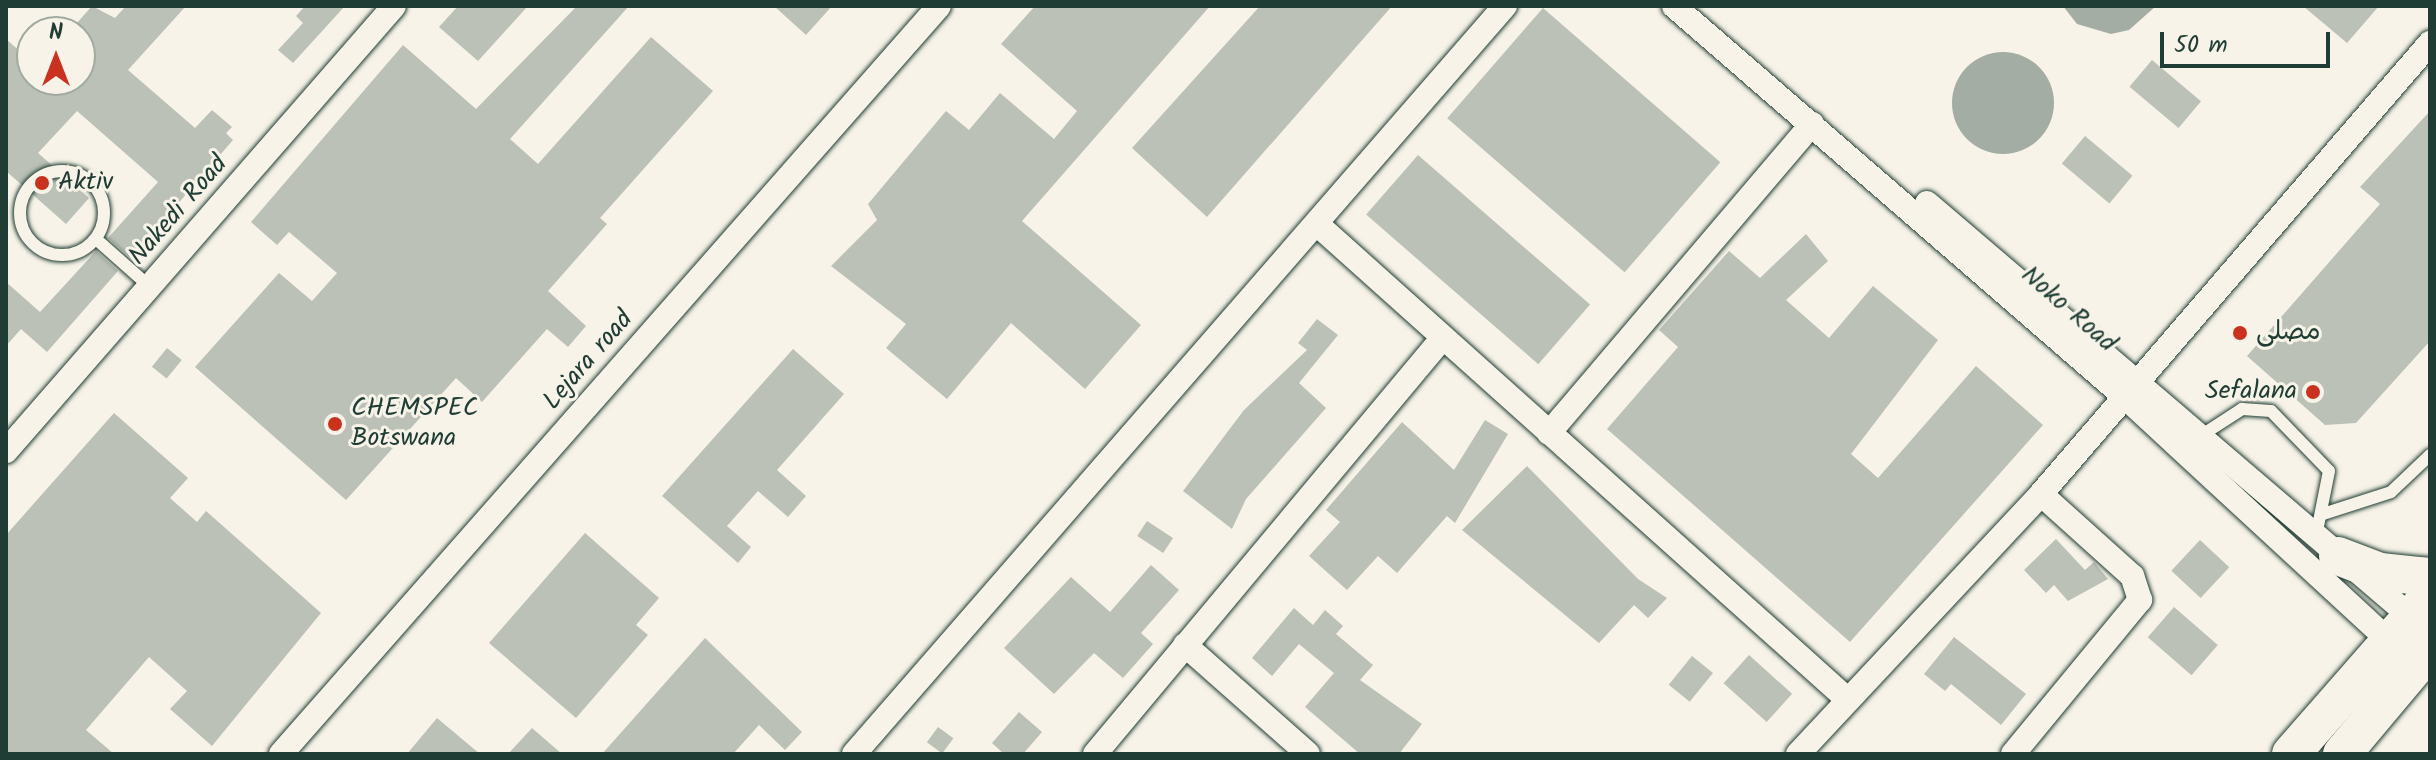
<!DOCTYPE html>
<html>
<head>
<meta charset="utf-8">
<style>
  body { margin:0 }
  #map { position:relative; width:2436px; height:760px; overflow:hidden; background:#f7f3e8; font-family:Kalam,"Playpen Sans Arabic",sans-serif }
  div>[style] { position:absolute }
  .water>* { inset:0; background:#a4ada3 }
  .round { border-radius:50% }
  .building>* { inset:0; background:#bbc1b6; transform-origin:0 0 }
  .roads { filter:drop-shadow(0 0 2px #1f3d34) drop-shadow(0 0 2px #1f3d34) }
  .lane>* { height:12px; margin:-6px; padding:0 6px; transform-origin:6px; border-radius:6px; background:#f7f3e8 }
  .lane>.ring { margin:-6px; padding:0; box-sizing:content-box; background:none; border:12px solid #f7f3e8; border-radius:50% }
  .street>* { height:24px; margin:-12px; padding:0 12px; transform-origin:12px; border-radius:12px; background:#f7f3e8 }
  .primary>* { height:38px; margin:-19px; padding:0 19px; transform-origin:19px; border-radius:19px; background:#f7f3e8 }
  .dots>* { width:22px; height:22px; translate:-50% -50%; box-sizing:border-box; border:4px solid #f7f3e8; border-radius:50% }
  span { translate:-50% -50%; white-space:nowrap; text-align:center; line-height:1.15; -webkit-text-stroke:6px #f7f3e8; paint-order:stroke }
  .poi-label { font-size:26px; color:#1f3d34 }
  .left { translate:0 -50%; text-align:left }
  .right { translate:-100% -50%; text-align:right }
  .street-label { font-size:26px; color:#1f3d34 }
  .frame { position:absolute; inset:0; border:8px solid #1f3d34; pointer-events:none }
  .north { position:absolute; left:16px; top:16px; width:80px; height:80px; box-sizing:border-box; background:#f7f3e8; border:2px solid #a1aaa0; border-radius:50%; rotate:0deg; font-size:22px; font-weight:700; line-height:32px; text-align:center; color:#1f3d34 }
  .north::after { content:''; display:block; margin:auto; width:28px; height:36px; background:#c8321e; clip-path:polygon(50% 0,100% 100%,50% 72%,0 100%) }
  .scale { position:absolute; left:2160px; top:32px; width:170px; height:36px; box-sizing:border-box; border:4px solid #1f3d34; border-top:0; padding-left:10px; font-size:24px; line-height:28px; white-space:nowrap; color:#1f3d34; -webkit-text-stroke:6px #f7f3e8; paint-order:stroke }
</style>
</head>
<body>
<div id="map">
  <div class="water">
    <i style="clip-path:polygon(2063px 6px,2156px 6px,2129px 30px,2111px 34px,2077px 24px)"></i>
    <i class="round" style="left:1952px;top:52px;width:102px;height:102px"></i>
  </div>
  <div class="building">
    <i style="clip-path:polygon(92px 6px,115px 18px,126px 6px,186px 6px,128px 70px,195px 128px,212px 110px,232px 127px,226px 133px,233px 140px,131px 258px,108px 238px,158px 182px,77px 111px,38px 153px,89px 198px,66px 224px,6px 171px,6px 39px,32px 62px,32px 80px,80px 80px,80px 32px,69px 32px)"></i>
    <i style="clip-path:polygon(305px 6px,345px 6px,293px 63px,278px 50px,303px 23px,296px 16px)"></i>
    <i style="clip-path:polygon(458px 6px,528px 6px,478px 61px,439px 27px)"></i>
    <i style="clip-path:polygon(577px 6px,629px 6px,510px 139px,538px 164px,651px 37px,713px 91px,600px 218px,607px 224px,548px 291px,586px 326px,568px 347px,547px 329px,482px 402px,456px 378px,346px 500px,195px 367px,279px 273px,312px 301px,337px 273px,289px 232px,277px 245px,251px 222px,403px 45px,476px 109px)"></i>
    <i style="clip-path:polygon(774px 6px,832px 6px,806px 35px)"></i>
    <i style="clip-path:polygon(1035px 6px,1210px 6px,1022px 221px,1141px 325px,1085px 389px,1011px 323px,947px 399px,886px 348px,906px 324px,831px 266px,877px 220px,868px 204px,946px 111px,969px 130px,1000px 93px,1054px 139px,1077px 111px,1001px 44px)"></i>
    <i style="clip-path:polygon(1260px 6px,1392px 6px,1207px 217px,1132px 148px)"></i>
    <i style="clip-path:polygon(2303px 6px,2379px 6px,2347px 43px)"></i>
    <i style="left:1543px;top:8px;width:235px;height:146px;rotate:41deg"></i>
    <i style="left:2152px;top:60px;width:64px;height:35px;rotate:40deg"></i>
    <i style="clip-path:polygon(2430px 111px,2430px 341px,2356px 423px,2325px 425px,2247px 356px,2380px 204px,2360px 187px)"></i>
    <i style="left:2085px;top:136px;width:62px;height:36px;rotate:40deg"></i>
    <i style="left:1418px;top:155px;width:228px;height:79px;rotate:41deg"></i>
    <i style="clip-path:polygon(1806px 234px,1828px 261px,1786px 300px,1829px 338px,1873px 286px,1938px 340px,1851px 454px,1878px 478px,1976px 366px,2043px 425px,1850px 642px,1607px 429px,1678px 347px,1659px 330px,1729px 251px,1760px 278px)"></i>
    <i style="clip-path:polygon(96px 251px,118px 271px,47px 352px,21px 329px,6px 346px,6px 282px,40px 312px)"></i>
    <i style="clip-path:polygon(1317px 319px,1338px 335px,1299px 383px,1326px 408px,1246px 499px,1232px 529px,1183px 491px,1244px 410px,1307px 350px,1298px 343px)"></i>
    <i style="left:167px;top:348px;width:19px;height:24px;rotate:39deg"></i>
    <i style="clip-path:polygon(793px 349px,844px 394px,777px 470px,806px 496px,788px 517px,758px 491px,727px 526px,751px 547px,738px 563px,662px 496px)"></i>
    <i style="clip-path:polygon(114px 413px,188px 478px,170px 498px,197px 522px,206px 511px,321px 613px,212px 746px,170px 709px,187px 691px,149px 657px,86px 730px,114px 754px,6px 754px,6px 535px)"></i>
    <i style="clip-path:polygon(1485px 420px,1508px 434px,1455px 523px,1447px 516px,1397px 573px,1378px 556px,1347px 590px,1309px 556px,1340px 522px,1326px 510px,1402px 422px,1454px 470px)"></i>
    <i style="clip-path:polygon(1527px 466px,1638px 579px,1667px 598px,1648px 618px,1634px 605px,1599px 643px,1462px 530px)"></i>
    <i style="left:1147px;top:521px;width:31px;height:18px;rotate:33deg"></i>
    <i style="clip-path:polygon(585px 533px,659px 598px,636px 625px,648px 635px,576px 718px,489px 643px)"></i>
    <i style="clip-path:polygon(2056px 539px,2085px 570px,2094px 562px,2108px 579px,2068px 601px,2054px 585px,2046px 593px,2024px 570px)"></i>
    <i style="left:2200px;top:540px;width:40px;height:42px;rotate:43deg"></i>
    <i style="clip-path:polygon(1151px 565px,1179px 590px,1141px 633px,1153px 644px,1123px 678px,1094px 653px,1054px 694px,1004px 648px,1071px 577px,1110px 612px)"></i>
    <i style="left:2174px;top:607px;width:58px;height:40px;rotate:41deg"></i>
    <i style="clip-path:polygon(1294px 608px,1313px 625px,1325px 610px,1343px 626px,1336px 634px,1373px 665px,1360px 680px,1422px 724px,1399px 754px,1360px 754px,1305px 707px,1334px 673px,1299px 644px,1272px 676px,1252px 658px)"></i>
    <i style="clip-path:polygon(1954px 637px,2026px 694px,2001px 725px,1951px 684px,1945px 691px,1924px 674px)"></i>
    <i style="clip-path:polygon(705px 638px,802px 732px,785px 750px,759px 725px,733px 754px,602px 754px)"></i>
    <i style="left:1749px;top:655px;width:58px;height:38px;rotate:42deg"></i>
    <i style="left:1692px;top:656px;width:27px;height:37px;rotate:39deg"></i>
    <i style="clip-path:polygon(1019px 712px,1042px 732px,1023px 754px,1004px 754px,992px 743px)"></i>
    <i style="clip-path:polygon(437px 718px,480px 754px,407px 754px)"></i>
    <i style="left:938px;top:727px;width:19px;height:19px;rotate:36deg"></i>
    <i style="clip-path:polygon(532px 728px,562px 754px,508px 754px)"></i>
  </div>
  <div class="roads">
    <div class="lane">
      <i class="ring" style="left:20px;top:171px;width:72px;height:72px"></i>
      <i style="left:96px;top:239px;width:72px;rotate:41.6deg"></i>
      <i style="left:2202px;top:435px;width:48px;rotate:-33deg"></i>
      <i style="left:2242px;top:409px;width:29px;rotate:4deg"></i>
      <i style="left:2271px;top:411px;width:83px;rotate:46deg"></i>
      <i style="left:2329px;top:471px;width:66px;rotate:101.3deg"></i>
      <i style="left:2323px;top:514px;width:71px;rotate:-17.9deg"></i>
      <i style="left:2391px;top:492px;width:54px;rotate:-43.5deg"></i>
    </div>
    <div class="street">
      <i style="left:1674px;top:6px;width:598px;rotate:40.93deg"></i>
      <i style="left:2126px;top:398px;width:373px;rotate:42.7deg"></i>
      <i style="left:1927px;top:203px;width:662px;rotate:40.53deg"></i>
      <i style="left:1318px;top:225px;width:709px;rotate:41.86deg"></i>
      <i style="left:1549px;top:433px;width:406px;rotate:-49.6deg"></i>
      <i style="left:6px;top:451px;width:590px;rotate:-48.91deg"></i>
      <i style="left:1185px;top:645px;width:164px;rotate:41.5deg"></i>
      <i style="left:281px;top:754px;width:996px;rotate:-48.66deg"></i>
      <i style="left:854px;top:754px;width:992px;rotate:-48.97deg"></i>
      <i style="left:1095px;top:754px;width:538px;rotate:-50.13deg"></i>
      <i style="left:1798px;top:754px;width:356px;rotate:-46.9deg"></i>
      <i style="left:2041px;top:494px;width:596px;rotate:-49.22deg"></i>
      <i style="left:2013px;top:754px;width:200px;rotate:-50.5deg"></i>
      <i style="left:2140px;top:600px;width:25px;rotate:-108deg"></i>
      <i style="left:2132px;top:576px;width:122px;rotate:-138deg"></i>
    </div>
    <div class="primary">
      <i style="left:2338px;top:556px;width:45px;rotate:20.9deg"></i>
      <i style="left:2380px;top:572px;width:50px;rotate:5.7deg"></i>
      <i style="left:2291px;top:754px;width:211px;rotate:-48.8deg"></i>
      <i style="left:2342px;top:754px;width:137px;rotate:-50deg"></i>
    </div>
  </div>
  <div class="dots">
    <i style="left:42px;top:183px;background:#c8321e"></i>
    <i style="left:2240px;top:333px;background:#c8321e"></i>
    <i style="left:2313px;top:392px;background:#c8321e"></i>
    <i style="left:335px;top:424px;background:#c8321e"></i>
  </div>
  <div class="poi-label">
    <span class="left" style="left:58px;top:183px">Aktiv</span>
    <span class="left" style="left:2256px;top:333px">مصلى</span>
    <span class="right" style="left:2297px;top:392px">Sefalana</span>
    <span class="left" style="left:351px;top:424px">CHEMSPEC<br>Botswana</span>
  </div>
  <div class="street-label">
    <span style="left:179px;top:211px;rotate:-49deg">Nakedi Road</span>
    <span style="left:2068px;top:310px;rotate:41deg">Noko Road</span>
    <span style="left:589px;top:361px;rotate:-49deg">Lejara road</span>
  </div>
  <div class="frame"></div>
  <div class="north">N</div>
  <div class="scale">50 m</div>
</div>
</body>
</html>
